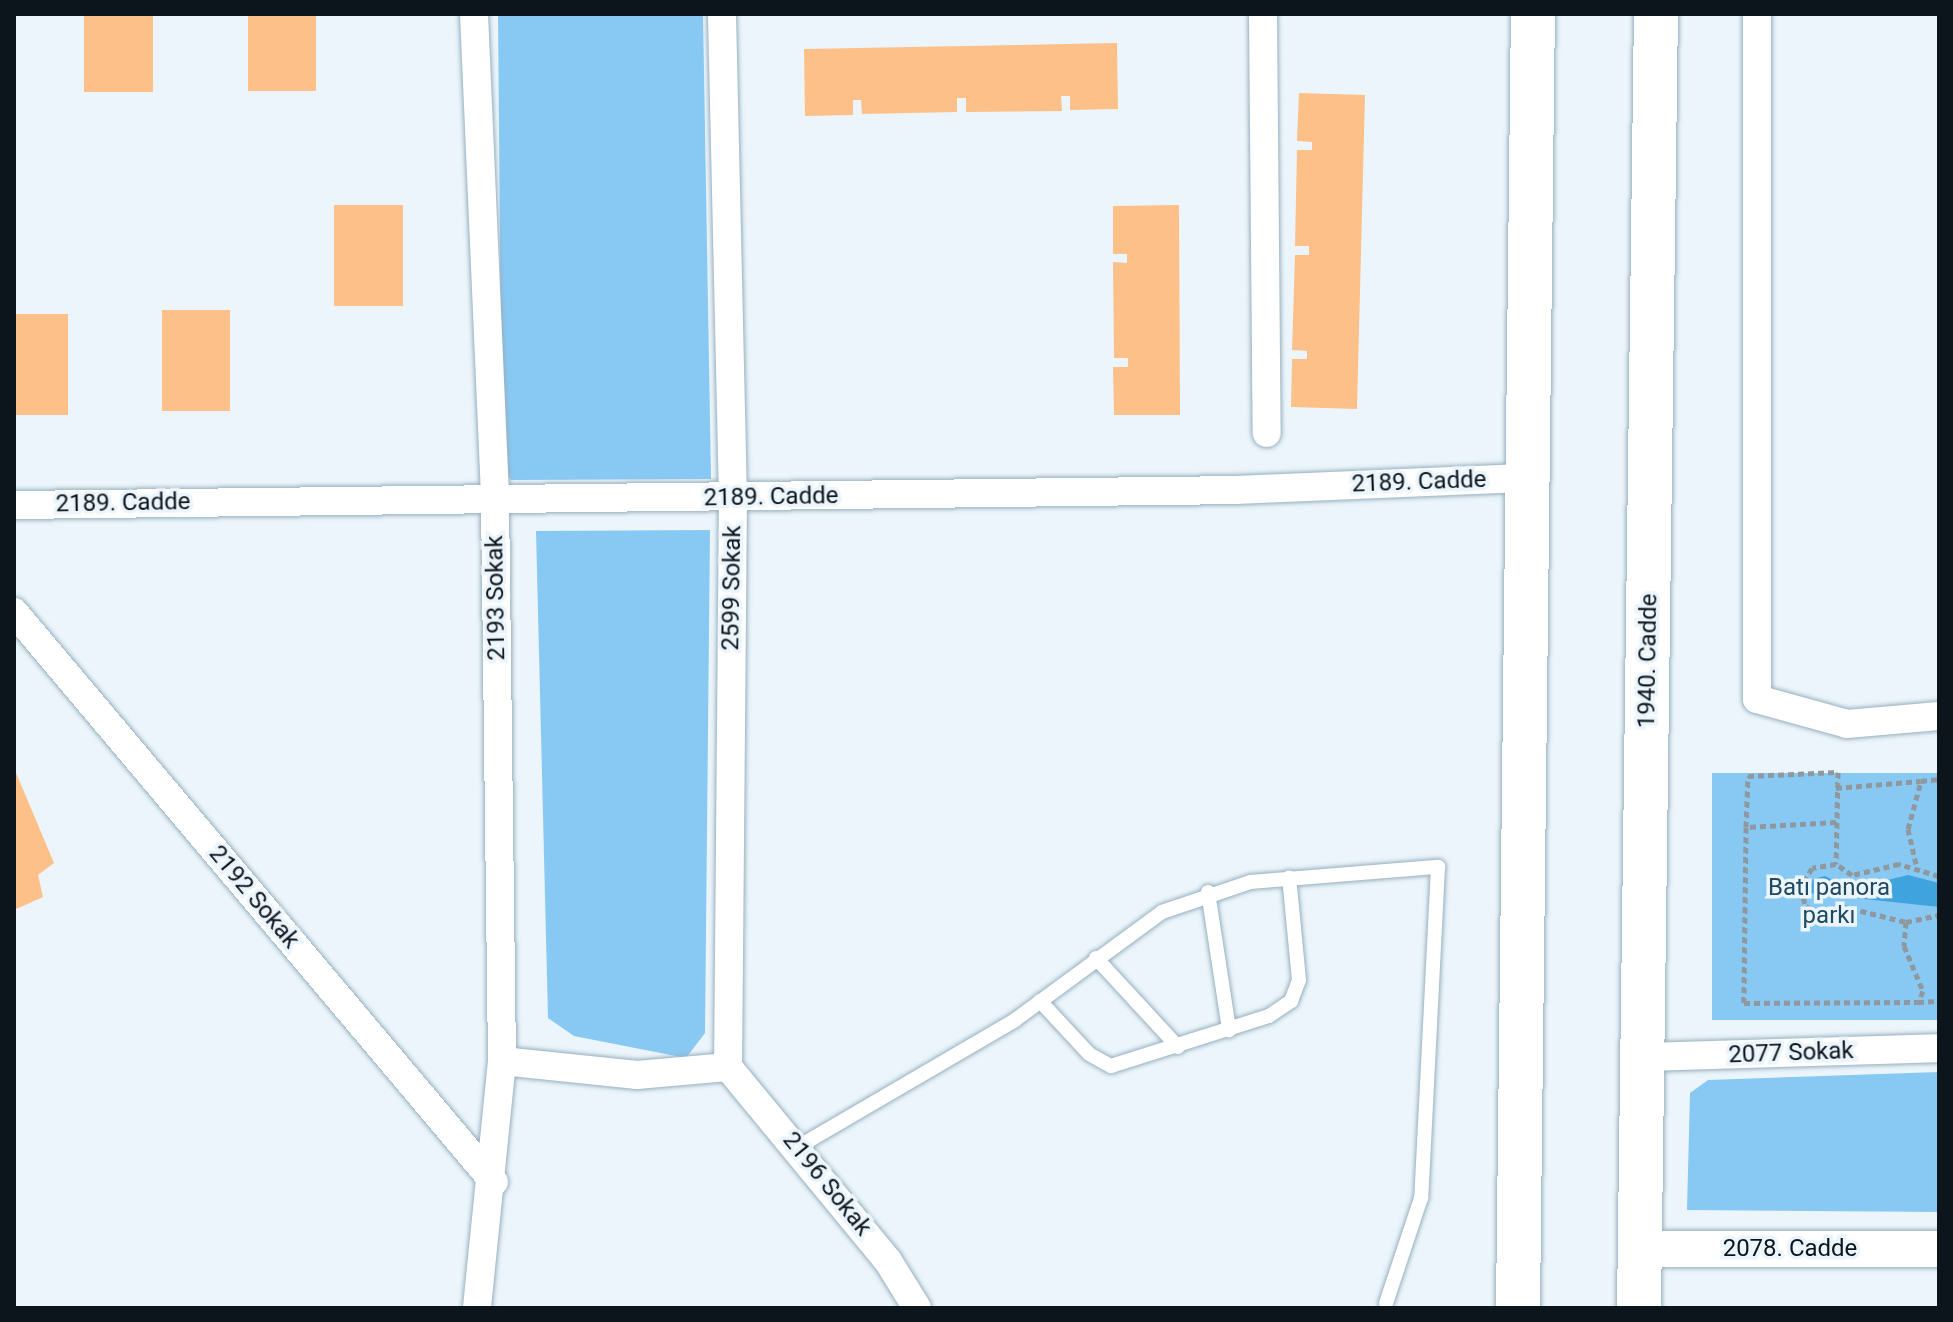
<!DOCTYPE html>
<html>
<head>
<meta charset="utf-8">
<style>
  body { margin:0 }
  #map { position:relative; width:1953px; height:1322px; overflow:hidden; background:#ebf5fb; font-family:Roboto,sans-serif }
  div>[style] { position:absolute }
  .green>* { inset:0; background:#88c9f3; transform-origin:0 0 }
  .water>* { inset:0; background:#3fa3de }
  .building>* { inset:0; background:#fdc088; transform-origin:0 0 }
  .path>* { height:5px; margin-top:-2.5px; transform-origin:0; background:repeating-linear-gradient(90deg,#8f989e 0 6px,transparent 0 10px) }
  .roads { filter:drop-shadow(0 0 2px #97afbf) drop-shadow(0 0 2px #97afbf) }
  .service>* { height:14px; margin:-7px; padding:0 7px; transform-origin:7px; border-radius:7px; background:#fff }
  .minor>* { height:28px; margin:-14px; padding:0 14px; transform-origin:14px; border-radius:14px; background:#fff }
  .tertiary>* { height:36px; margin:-18px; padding:0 18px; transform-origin:18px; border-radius:18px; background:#fff }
  .primary>* { height:44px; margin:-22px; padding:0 22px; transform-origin:22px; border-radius:22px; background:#fff }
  span { translate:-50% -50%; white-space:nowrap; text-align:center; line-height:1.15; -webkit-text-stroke:7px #ebf5fb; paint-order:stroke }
  .street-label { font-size:24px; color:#0c151b }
  .park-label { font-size:24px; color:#204962 }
  .frame { position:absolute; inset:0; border:16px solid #0c151b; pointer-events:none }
</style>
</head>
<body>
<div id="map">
  <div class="green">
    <i style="clip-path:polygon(498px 14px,703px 14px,711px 479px,511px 480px,502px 469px)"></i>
    <i style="clip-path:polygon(710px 530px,705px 1033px,686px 1058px,574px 1036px,548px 1018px,536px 531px)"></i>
    <i style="left:1939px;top:773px;width:247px;height:227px;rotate:90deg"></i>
    <i style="clip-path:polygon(1939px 1072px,1939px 1212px,1687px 1210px,1690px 1093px,1708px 1080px)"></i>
  </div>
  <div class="water">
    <i style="clip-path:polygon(1908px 875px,1939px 883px,1939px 907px,1809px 893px,1813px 879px,1825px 876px,1851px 889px)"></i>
  </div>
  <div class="building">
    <i style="left:84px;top:14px;width:69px;height:78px"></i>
    <i style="left:248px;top:14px;width:68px;height:77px"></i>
    <i style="clip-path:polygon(1117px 43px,1118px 109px,1070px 110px,1070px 96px,1061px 96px,1062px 111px,966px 112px,966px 98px,957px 98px,957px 112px,862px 114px,861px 100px,853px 100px,853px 115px,805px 116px,804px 49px)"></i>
    <i style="clip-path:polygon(1299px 93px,1365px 95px,1357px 409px,1291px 407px,1292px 359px,1307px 359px,1307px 351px,1292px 350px,1295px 255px,1309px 255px,1309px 246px,1295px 246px,1297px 150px,1312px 150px,1312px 142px,1297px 141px)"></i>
    <i style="left:334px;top:205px;width:69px;height:101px"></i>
    <i style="clip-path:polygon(1179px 205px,1180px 415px,1114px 415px,1113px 367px,1128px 367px,1128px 358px,1114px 358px,1113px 262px,1127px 263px,1127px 254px,1113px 254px,1113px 206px)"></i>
    <i style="left:162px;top:310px;width:68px;height:101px"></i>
    <i style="left:14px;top:314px;width:54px;height:101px"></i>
    <i style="clip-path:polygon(14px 768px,54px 863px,38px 875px,43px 897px,14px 910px)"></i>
  </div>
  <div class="path">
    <i style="left:1836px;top:788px;width:85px;rotate:-4.7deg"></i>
    <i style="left:1836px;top:822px;width:90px;rotate:176.8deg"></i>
    <i style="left:1746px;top:827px;width:176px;rotate:90.7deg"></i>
    <i style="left:1744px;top:1003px;width:174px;rotate:-0.3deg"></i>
    <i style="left:1746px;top:827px;width:51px;rotate:-87.8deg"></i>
    <i style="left:1748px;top:776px;width:90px;rotate:-2.5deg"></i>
    <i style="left:1838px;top:772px;width:92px;rotate:91.2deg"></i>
    <i style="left:1916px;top:864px;width:36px;rotate:-103deg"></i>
    <i style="left:1908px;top:829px;width:50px;rotate:-74.8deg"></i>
    <i style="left:1921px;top:781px;width:18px;rotate:-6deg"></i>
    <i style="left:1939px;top:876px;width:42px;rotate:-163.3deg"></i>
    <i style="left:1899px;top:864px;width:48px;rotate:166.8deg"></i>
    <i style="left:1852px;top:875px;width:19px;rotate:-145deg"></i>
    <i style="left:1836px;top:864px;width:24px;rotate:171deg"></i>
    <i style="left:1812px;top:868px;width:23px;rotate:121deg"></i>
    <i style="left:1800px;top:888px;width:19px;rotate:72deg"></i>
    <i style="left:1806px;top:906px;width:18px;rotate:29deg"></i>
    <i style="left:1822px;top:915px;width:21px;rotate:-25deg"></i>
    <i style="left:1841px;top:906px;width:67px;rotate:13.8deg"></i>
    <i style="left:1906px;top:922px;width:34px;rotate:-12deg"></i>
    <i style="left:1906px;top:922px;width:24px;rotate:95deg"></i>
    <i style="left:1904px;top:946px;width:49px;rotate:67.1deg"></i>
    <i style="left:1923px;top:991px;width:12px;rotate:114deg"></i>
    <i style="left:1918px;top:1002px;width:21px;rotate:-3deg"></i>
  </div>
  <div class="roads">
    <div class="service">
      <i style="left:1208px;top:892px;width:140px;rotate:81.3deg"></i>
      <i style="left:1096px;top:958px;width:121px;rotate:47.3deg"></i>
      <i style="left:1040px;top:1001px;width:72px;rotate:47.2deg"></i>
      <i style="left:1089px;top:1054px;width:25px;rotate:29deg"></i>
      <i style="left:1111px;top:1066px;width:166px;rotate:-17.6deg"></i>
      <i style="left:1269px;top:1016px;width:27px;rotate:-34deg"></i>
      <i style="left:1291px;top:1001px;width:22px;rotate:-69deg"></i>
      <i style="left:1299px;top:980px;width:103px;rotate:-95.5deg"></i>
      <i style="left:798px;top:1147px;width:251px;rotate:-30.3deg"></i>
      <i style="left:1015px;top:1020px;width:182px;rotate:-36.3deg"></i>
      <i style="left:1162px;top:912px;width:93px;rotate:-18.8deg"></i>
      <i style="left:1250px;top:882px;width:189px;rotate:-4.6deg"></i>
      <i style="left:1438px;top:867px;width:331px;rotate:92.9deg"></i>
      <i style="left:1421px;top:1198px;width:111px;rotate:108.4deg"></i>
    </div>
    <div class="minor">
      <i style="left:474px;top:14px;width:483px;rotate:87.5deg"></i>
      <i style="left:495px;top:497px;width:564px;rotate:89.29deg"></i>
      <i style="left:502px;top:1061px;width:248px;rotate:95.8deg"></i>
      <i style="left:722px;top:14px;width:484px;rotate:88.7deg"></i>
      <i style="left:733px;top:498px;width:569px;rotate:90.5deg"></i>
      <i style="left:1263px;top:14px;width:419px;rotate:89.5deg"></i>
      <i style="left:1757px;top:14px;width:685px;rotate:90deg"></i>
      <i style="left:1757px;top:699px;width:93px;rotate:15.5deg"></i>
      <i style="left:1847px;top:724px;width:92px;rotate:-5deg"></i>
      <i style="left:14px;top:505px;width:1223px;rotate:-0.7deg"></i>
      <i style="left:1237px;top:490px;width:291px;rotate:-2.4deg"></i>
      <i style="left:14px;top:612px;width:745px;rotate:49.9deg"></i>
      <i style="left:1643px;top:1057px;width:296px;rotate:-1.7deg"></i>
      <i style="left:502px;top:1061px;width:136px;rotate:5.9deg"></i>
      <i style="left:637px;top:1075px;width:91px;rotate:-5deg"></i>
      <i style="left:728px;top:1067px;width:251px;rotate:50.5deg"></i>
      <i style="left:888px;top:1261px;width:55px;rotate:58.3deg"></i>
    </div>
    <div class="tertiary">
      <i style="left:1640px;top:1249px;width:299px"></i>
    </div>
    <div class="primary">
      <i style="left:1518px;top:1308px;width:1294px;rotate:-89.34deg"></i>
      <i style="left:1639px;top:1308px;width:1294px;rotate:-89.25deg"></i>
    </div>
  </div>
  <div class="street-label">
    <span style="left:1419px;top:482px;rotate:-2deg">2189. Cadde</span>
    <span style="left:771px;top:497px;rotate:-1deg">2189. Cadde</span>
    <span style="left:123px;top:503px;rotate:-1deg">2189. Cadde</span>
    <span style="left:732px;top:588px;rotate:-89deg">2599 Sokak</span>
    <span style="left:496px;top:598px;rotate:-91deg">2193 Sokak</span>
    <span style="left:1648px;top:661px;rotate:-89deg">1940. Cadde</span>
    <span style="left:254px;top:897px;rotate:50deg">2192 Sokak</span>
    <span style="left:1791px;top:1053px;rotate:-2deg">2077 Sokak</span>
    <span style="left:827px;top:1184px;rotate:51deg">2196 Sokak</span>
    <span style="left:1790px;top:1249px">2078. Cadde</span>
  </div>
  <div class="park-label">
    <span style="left:1829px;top:902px">Batı panora<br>parkı</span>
  </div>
  <div class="frame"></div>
</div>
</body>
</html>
